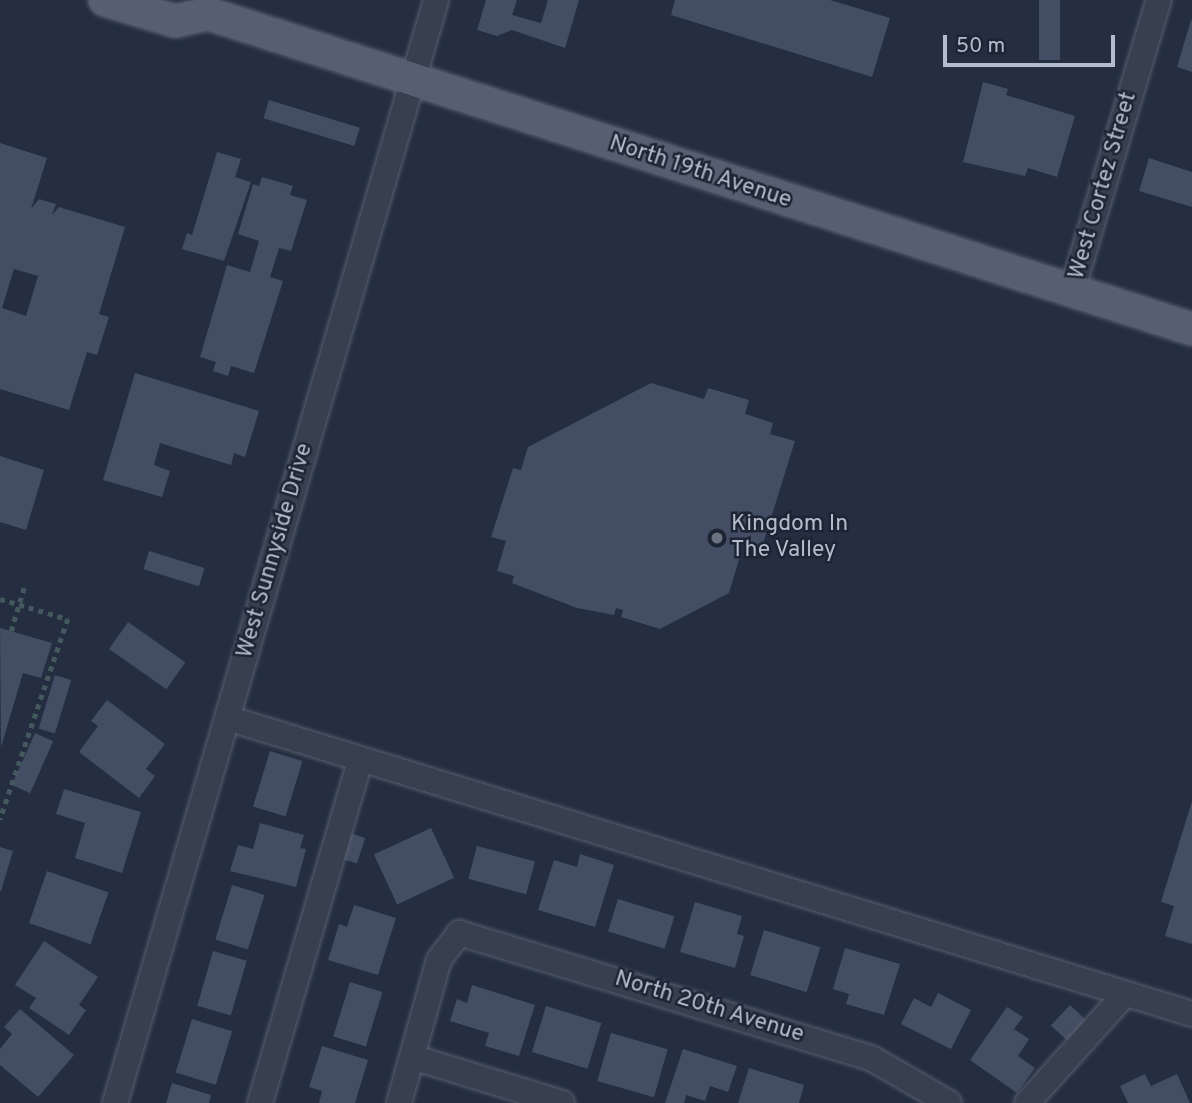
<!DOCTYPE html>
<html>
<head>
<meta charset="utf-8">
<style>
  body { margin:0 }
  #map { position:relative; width:1192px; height:1103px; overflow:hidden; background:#242e40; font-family:Overpass,sans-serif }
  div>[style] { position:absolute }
  .building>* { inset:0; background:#434d63; transform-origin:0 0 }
  .path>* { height:4.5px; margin-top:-2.25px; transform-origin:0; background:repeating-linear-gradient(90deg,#44595e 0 5px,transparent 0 10px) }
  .roads { filter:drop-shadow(0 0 2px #565e6e) drop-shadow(0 0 2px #565e6e) }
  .minor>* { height:24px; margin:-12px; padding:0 12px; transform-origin:12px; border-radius:12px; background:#384050 }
  .major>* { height:32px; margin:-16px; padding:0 16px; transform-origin:16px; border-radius:16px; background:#565f70 }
  .dots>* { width:19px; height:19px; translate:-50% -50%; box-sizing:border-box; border:4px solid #1d2535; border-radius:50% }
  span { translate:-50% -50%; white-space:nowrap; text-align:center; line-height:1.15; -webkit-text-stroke:5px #1d2535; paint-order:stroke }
  .street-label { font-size:23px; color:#b5bbcb }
  .poi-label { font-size:23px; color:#b5bbcb }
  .left { translate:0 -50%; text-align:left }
  .scale { position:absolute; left:943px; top:35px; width:172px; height:32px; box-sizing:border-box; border:4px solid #b5bbcb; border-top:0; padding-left:9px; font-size:21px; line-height:24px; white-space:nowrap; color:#b5bbcb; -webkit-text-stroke:5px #1d2535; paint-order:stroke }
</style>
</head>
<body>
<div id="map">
  <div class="building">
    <i style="clip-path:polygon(486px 0,517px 0,512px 15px,541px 23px,548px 0,579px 0,565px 48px,512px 30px,497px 36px,477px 30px)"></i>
    <i style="clip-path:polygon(675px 0,830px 0,890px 18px,872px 77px,671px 15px)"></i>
    <i style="left:1039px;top:0;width:21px;height:60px"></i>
    <i style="clip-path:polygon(1191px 20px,1192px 20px,1192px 72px,1177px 67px)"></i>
    <i style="clip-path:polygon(983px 82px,1008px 89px,1006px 95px,1075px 116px,1057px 177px,1028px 168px,1025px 176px,963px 162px)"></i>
    <i style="left:269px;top:100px;width:95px;height:19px;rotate:17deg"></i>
    <i style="clip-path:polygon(evenodd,0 143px,47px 158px,31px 209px,39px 199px,56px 204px,52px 215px,59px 207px,125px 227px,99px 314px,109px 317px,97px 355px,87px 352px,69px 410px,0 389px,0 143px,14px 269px,38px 276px,26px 316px,2px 308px,14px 269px)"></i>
    <i style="clip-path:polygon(217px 152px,241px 159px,235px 177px,251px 182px,224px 261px,182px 249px,187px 233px,192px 235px)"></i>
    <i style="clip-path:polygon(1149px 158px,1192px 172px,1192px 207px,1139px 191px)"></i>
    <i style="clip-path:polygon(262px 177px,293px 186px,290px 195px,307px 200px,291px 251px,279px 248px,270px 277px,283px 281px,254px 373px,231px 366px,228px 376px,213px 371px,216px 362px,200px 357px,227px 265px,250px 272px,259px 241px,238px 234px,253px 184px,259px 186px)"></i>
    <i style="clip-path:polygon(135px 373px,259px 411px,245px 457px,234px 453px,231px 465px,160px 443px,154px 465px,170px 471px,162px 497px,103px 480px)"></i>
    <i style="clip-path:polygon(651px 383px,704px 399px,708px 388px,749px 400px,745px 414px,773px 423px,770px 434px,795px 441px,761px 550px,737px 542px,734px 551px,741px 553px,729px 593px,660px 629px,621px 617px,623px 610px,616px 608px,614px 615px,577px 608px,512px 583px,514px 576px,497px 571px,506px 541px,491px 537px,513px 468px,521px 470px,528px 447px)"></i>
    <i style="clip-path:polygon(0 456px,44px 470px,26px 530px,0 522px)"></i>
    <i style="left:149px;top:551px;width:58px;height:19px;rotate:17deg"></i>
    <i style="left:128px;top:622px;width:70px;height:33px;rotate:35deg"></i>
    <i style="clip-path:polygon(0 628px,52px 643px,41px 678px,23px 673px,1px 747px)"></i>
    <i style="left:55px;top:675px;width:17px;height:56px;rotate:17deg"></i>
    <i style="clip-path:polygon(107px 700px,165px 744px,146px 769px,155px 776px,139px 798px,79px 752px,98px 726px,91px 721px)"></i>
    <i style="left:35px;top:733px;width:20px;height:57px;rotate:24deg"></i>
    <i style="left:270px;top:751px;width:34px;height:58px;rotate:17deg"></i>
    <i style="clip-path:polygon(64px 789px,141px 812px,122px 873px,75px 858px,85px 823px,56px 814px)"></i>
    <i style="clip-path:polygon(1192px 801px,1192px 944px,1165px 936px,1174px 906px,1161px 902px)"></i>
    <i style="clip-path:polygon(260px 823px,304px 835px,300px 848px,306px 849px,296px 887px,230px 871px,238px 845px,253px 849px)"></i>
    <i style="left:431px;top:828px;width:55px;height:63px;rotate:65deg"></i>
    <i style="left:350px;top:833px;width:16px;height:27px;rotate:18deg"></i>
    <i style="left:477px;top:846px;width:60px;height:34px;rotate:15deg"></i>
    <i style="clip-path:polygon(0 847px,13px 851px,1px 891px,0 891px)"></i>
    <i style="clip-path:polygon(580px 854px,614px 865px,595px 927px,538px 910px,554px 860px,577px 867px)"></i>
    <i style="left:47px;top:871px;width:65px;height:55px;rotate:19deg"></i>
    <i style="left:232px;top:885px;width:34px;height:57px;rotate:17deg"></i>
    <i style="left:618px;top:899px;width:59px;height:34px;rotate:17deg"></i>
    <i style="clip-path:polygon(695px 902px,742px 916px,737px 934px,744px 936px,735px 968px,680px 952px)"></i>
    <i style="clip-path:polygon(354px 905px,396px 918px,378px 975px,328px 960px,339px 924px,347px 927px)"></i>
    <i style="left:764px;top:930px;width:59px;height:47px;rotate:17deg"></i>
    <i style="clip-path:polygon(44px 941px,98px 977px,79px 1005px,86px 1010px,69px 1035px,29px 1008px,36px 998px,15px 985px)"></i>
    <i style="clip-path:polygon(845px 948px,900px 964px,884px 1015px,846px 1004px,849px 994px,833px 989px)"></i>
    <i style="left:213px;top:951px;width:35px;height:57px;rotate:16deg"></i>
    <i style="left:350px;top:982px;width:34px;height:57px;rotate:17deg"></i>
    <i style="clip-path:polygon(472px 985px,535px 1005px,519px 1056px,485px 1046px,489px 1033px,450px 1021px,457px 999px,467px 1003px)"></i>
    <i style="clip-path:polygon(938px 993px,971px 1010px,951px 1049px,901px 1024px,914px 998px,931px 1007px)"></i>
    <i style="left:1070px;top:1005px;width:23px;height:28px;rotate:43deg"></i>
    <i style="left:546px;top:1006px;width:58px;height:48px;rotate:17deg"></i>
    <i style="clip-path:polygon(1007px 1007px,1023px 1017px,1014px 1029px,1029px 1039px,1018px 1056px,1035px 1068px,1017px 1093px,970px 1060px)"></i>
    <i style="clip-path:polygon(20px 1009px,74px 1055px,38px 1097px,0 1065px,0 1049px,12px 1034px,4px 1027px)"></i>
    <i style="left:192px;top:1019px;width:42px;height:56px;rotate:17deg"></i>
    <i style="left:611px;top:1033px;width:59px;height:50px;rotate:16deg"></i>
    <i style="clip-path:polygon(322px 1046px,368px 1060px,355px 1103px,319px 1103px,322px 1091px,309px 1087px)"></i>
    <i style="clip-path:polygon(683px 1049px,737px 1066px,728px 1092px,710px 1086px,705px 1101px,686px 1095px,684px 1103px,665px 1103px)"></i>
    <i style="clip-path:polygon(749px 1068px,804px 1085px,799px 1103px,738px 1103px)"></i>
    <i style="clip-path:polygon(1145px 1074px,1151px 1086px,1177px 1074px,1190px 1103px,1128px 1103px,1120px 1086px)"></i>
    <i style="clip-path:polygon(172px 1083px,211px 1095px,209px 1103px,166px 1103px)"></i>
  </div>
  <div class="path">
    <i style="left:0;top:599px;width:71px;rotate:16.4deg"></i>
    <i style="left:68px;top:619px;width:212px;rotate:108.7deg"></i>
    <i style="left:11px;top:631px;width:49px;rotate:-73.4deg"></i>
  </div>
  <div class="roads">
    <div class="minor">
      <i style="left:1072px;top:291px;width:304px;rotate:-73.4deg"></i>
      <i style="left:227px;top:718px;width:1009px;rotate:17.05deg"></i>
      <i style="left:412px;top:1057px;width:157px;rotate:17deg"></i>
      <i style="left:115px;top:1103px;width:1149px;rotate:-73.77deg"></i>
      <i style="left:260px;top:1103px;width:357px;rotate:-73.7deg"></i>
      <i style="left:399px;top:1103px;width:148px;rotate:-74.4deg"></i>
      <i style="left:439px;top:960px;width:34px;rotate:-53deg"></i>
      <i style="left:459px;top:933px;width:431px;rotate:16.9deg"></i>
      <i style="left:871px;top:1058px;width:90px;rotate:30deg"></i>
      <i style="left:1027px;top:1103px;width:147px;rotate:-48deg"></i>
    </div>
    <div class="major">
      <i style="left:105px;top:0;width:73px;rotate:16.7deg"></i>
      <i style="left:175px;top:21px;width:35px;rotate:-12deg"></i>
      <i style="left:209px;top:14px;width:1032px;rotate:17.77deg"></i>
    </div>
  </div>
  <div class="dots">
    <i style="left:717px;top:538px;background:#6b7280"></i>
  </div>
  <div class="street-label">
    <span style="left:700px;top:173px;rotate:18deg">North 19th Avenue</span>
    <span style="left:1104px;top:186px;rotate:-74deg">West Cortez Street</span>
    <span style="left:276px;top:551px;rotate:-74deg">West Sunnyside Drive</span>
    <span style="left:709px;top:1008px;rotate:17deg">North 20th Avenue</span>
  </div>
  <div class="poi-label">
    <span class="left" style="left:731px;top:538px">Kingdom In<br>The Valley</span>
  </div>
  <div class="scale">50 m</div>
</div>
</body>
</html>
